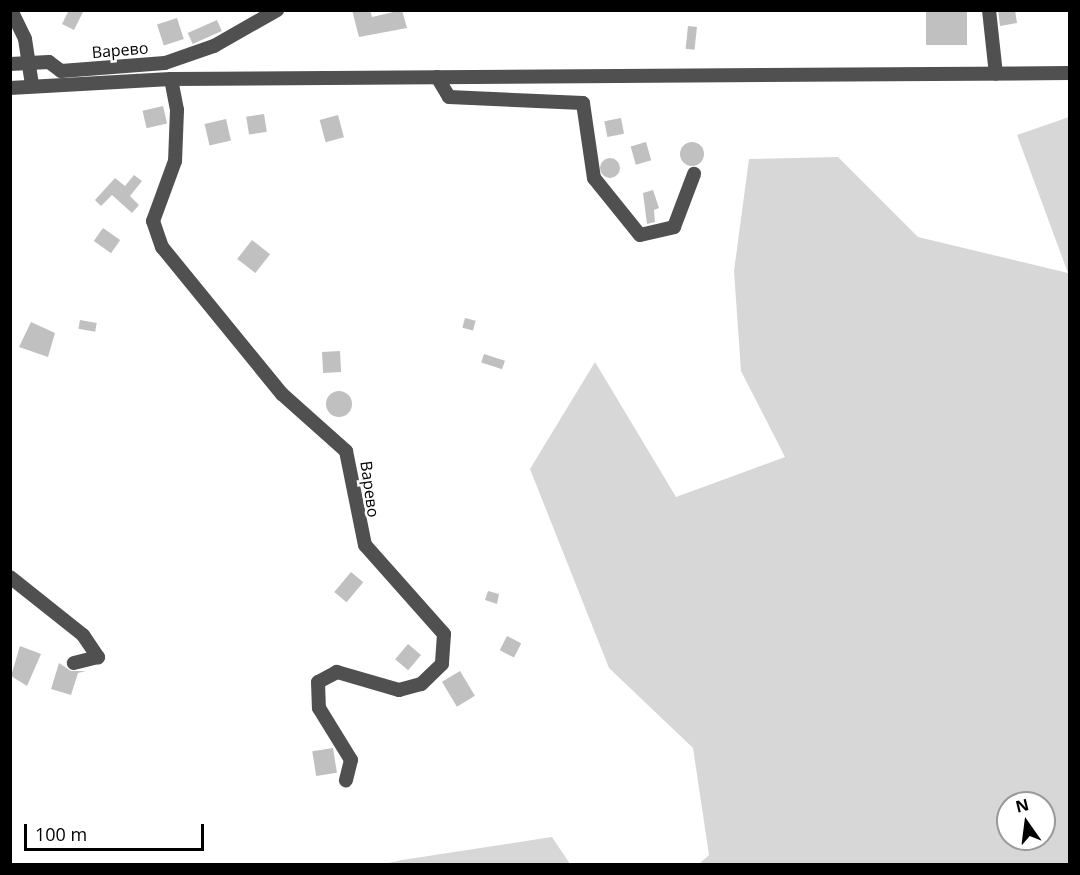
<!DOCTYPE html>
<html>
<head>
<meta charset="utf-8">
<style>
  body { margin:0 }
  #map { position:relative; width:1080px; height:875px; overflow:hidden; background:#fff; font-family:"Open Sans",sans-serif }
  div>[style] { position:absolute }
  .green>* { inset:0; background:#d7d7d7 }
  .building>* { inset:0; background:#c0c0c0; transform-origin:0 0 }
  .round { border-radius:50% }
  .minor>* { height:14px; margin:-7px; padding:0 7px; transform-origin:7px; border-radius:7px; background:#505050 }
  span { translate:-50% -50%; white-space:nowrap; text-align:center; line-height:1.15; -webkit-text-stroke:5px #fff; paint-order:stroke }
  .street-label { font-size:16px; color:#000 }
  .frame { position:absolute; inset:0; border:12px solid #000; pointer-events:none }
  .north { position:absolute; left:996px; top:791px; width:60px; height:60px; box-sizing:border-box; background:#fff; border:2px solid #999; border-radius:50%; rotate:346deg; font-size:16px; font-weight:700; line-height:24px; text-align:center; color:#000 }
  .north::after { content:''; display:block; margin:auto; width:21px; height:27px; background:#000; clip-path:polygon(50% 0,100% 100%,50% 72%,0 100%) }
  .scale { position:absolute; left:24px; top:824px; width:180px; height:27px; box-sizing:border-box; border:3px solid #000; border-top:0; padding-left:8px; font-size:18px; line-height:21px; white-space:nowrap; color:#000; -webkit-text-stroke:4px #fff; paint-order:stroke }
</style>
</head>
<body>
<div id="map">
  <div class="green">
    <i style="clip-path:polygon(evenodd,1069px 117px,1069px 864px,699px 864px,709px 855px,693px 748px,609px 668px,530px 469px,595px 362px,676px 497px,785px 457px,741px 371px,734px 271px,749px 159px,838px 157px,918px 237px,1068px 273px,1017px 135px,1069px 117px,1008px 803px,1044px 803px,1044px 839px,1008px 839px,1008px 803px)"></i>
    <i style="clip-path:polygon(552px 837px,570px 864px,383px 864px,402px 860px)"></i>
  </div>
  <div class="building">
    <i style="clip-path:polygon(69px 10px,84px 10px,74px 30px,62px 24px)"></i>
    <i style="clip-path:polygon(352px 10px,370px 10px,372px 17px,402px 10px,407px 28px,359px 37px)"></i>
    <i style="left:926px;top:10px;width:41px;height:35px"></i>
    <i style="clip-path:polygon(998px 10px,1015px 10px,1017px 23px,1000px 26px)"></i>
    <i style="left:177px;top:18px;width:22px;height:21px;rotate:72deg"></i>
    <i style="left:217px;top:20px;width:12px;height:32px;rotate:66deg"></i>
    <i style="left:688px;top:26px;width:9px;height:23px;rotate:6deg"></i>
    <i style="left:163px;top:106px;width:18px;height:21px;rotate:77deg"></i>
    <i style="left:264px;top:114px;width:18px;height:18px;rotate:81deg"></i>
    <i style="left:338px;top:115px;width:23px;height:19px;rotate:75deg"></i>
    <i style="left:621px;top:118px;width:16px;height:17px;rotate:79deg"></i>
    <i style="left:226px;top:119px;width:22px;height:22px;rotate:77deg"></i>
    <i class="round" style="left:680px;top:142px;width:24px;height:24px"></i>
    <i style="left:646px;top:142px;width:19px;height:16px;rotate:74deg"></i>
    <i class="round" style="left:600px;top:158px;width:20px;height:20px"></i>
    <i style="clip-path:polygon(134px 175px,142px 181px,130px 196px,139px 205px,132px 213px,112px 195px,101px 206px,95px 200px,115px 178px,125px 186px)"></i>
    <i style="clip-path:polygon(653px 190px,659px 208px,654px 210px,655px 222px,647px 224px,643px 193px)"></i>
    <i style="left:103px;top:228px;width:21px;height:16px;rotate:35deg"></i>
    <i style="left:252px;top:240px;width:23px;height:24px;rotate:38deg"></i>
    <i style="left:465px;top:318px;width:11px;height:10px;rotate:15deg"></i>
    <i style="left:80px;top:320px;width:17px;height:9px;rotate:10deg"></i>
    <i style="clip-path:polygon(31px 322px,55px 333px,48px 357px,19px 347px)"></i>
    <i style="left:340px;top:351px;width:21px;height:18px;rotate:87deg"></i>
    <i style="left:484px;top:354px;width:22px;height:9px;rotate:18deg"></i>
    <i class="round" style="left:326px;top:391px;width:26px;height:26px"></i>
    <i style="left:351px;top:572px;width:16px;height:26px;rotate:40deg"></i>
    <i style="clip-path:polygon(488px 591px,499px 594px,497px 604px,485px 600px)"></i>
    <i style="left:507px;top:636px;width:16px;height:16px;rotate:27deg"></i>
    <i style="left:408px;top:644px;width:17px;height:20px;rotate:40deg"></i>
    <i style="clip-path:polygon(20px 646px,41px 654px,27px 686px,11px 676px)"></i>
    <i style="clip-path:polygon(59px 663px,71px 671px,86px 671px,78px 673px,71px 695px,51px 689px)"></i>
    <i style="left:460px;top:671px;width:29px;height:21px;rotate:59deg"></i>
    <i style="left:333px;top:748px;width:25px;height:21px;rotate:81deg"></i>
  </div>
  <div class="minor">
    <i style="left:11px;top:10px;width:32px;rotate:64deg"></i>
    <i style="left:25px;top:39px;width:47px;rotate:81.3deg"></i>
    <i style="left:989px;top:10px;width:64px;rotate:83.8deg"></i>
    <i style="left:10px;top:64px;width:39px;rotate:-3deg"></i>
    <i style="left:49px;top:62px;width:15px;rotate:37deg"></i>
    <i style="left:61px;top:71px;width:104px;rotate:-4.4deg"></i>
    <i style="left:165px;top:63px;width:52px;rotate:-19.1deg"></i>
    <i style="left:214px;top:46px;width:73px;rotate:-29.7deg"></i>
    <i style="left:437px;top:77px;width:23px;rotate:59deg"></i>
    <i style="left:449px;top:97px;width:134px;rotate:2.6deg"></i>
    <i style="left:583px;top:103px;width:76px;rotate:81.7deg"></i>
    <i style="left:594px;top:178px;width:73px;rotate:51.1deg"></i>
    <i style="left:640px;top:235px;width:35px;rotate:-13deg"></i>
    <i style="left:674px;top:227px;width:57px;rotate:-69.3deg"></i>
    <i style="left:171px;top:79px;width:32px;rotate:79deg"></i>
    <i style="left:177px;top:110px;width:51px;rotate:92.2deg"></i>
    <i style="left:175px;top:161px;width:64px;rotate:110.1deg"></i>
    <i style="left:153px;top:221px;width:28px;rotate:71deg"></i>
    <i style="left:162px;top:247px;width:190px;rotate:50.8deg"></i>
    <i style="left:282px;top:394px;width:86px;rotate:41.7deg"></i>
    <i style="left:346px;top:451px;width:96px;rotate:78.6deg"></i>
    <i style="left:365px;top:545px;width:119px;rotate:48.4deg"></i>
    <i style="left:444px;top:634px;width:30px;rotate:94deg"></i>
    <i style="left:442px;top:664px;width:29px;rotate:136deg"></i>
    <i style="left:421px;top:684px;width:23px;rotate:165deg"></i>
    <i style="left:399px;top:690px;width:65px;rotate:-163.8deg"></i>
    <i style="left:337px;top:672px;width:21px;rotate:152deg"></i>
    <i style="left:318px;top:682px;width:26px;rotate:88deg"></i>
    <i style="left:319px;top:708px;width:61px;rotate:58.4deg"></i>
    <i style="left:351px;top:760px;width:21px;rotate:104deg"></i>
    <i style="left:10px;top:88px;width:161px;rotate:-3.2deg"></i>
    <i style="left:171px;top:79px;width:899px;rotate:-0.38deg"></i>
    <i style="left:10px;top:577px;width:93px;rotate:38.5deg"></i>
    <i style="left:83px;top:635px;width:27px;rotate:56deg"></i>
    <i style="left:98px;top:657px;width:25px;rotate:166deg"></i>
  </div>
  <div class="street-label">
    <span style="left:120px;top:50px;rotate:-5deg">Варево</span>
    <span style="left:370px;top:489px;rotate:82deg">Варево</span>
  </div>
  <div class="frame"></div>
  <div class="north">N</div>
  <div class="scale">100 m</div>
</div>
</body>
</html>
